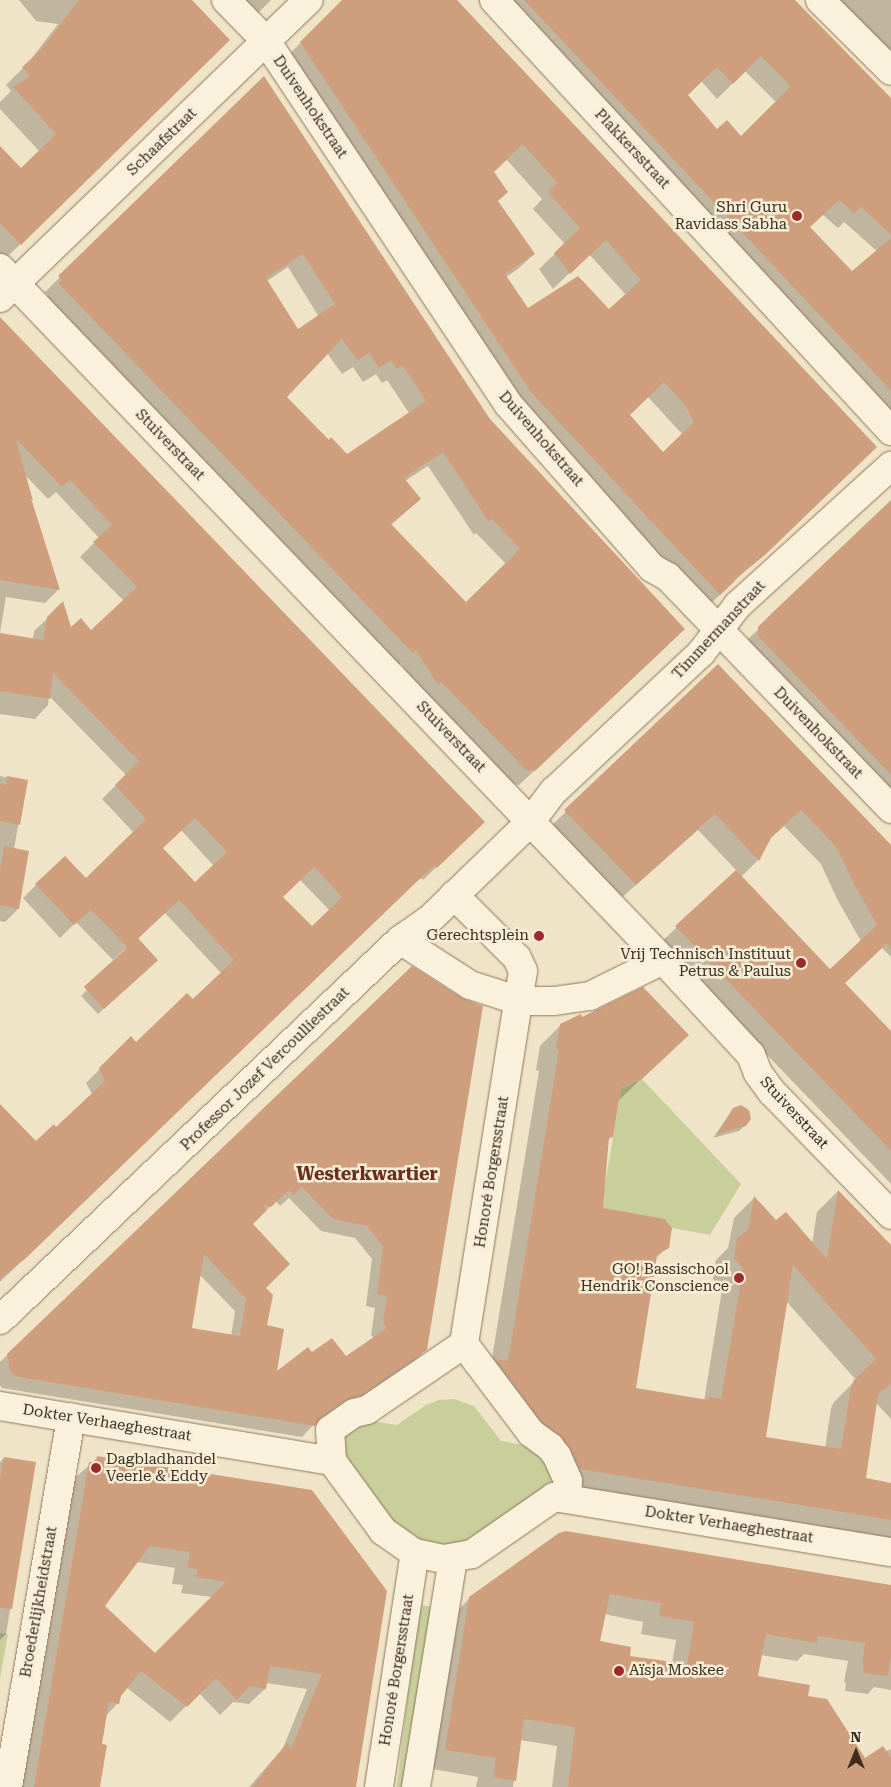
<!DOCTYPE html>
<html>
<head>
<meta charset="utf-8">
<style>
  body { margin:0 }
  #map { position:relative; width:891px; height:1787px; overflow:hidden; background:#f0e4c8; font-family:"Roboto Serif",serif }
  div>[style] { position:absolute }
  .green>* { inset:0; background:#c9cf9b; transform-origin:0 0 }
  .shadow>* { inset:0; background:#0003 }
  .building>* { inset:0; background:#cf9f7d; transform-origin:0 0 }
  .roads { filter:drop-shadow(0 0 1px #8d765c) drop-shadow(0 0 1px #8d765c) }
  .minor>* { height:28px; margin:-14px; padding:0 14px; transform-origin:14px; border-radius:14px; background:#faf1dc }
  .dots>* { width:14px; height:14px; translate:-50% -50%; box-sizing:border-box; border:2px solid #f7eed8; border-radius:50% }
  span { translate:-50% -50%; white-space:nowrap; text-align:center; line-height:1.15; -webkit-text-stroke:5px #f7eed8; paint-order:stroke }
  .street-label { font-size:15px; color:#3d2e20 }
  .poi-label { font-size:15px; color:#3d2e20 }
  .right { translate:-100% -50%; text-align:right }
  .left { translate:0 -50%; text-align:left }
  .quarter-label { font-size:18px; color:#6b2e1e; font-weight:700 }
  .north { position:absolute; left:831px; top:1727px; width:50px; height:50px; -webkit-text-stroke:4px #f7eed8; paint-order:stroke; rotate:0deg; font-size:14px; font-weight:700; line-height:20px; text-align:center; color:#3d2e20 }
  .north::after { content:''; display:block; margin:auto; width:18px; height:22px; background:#3d2e20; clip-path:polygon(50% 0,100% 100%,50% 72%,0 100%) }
</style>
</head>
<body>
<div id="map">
  <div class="green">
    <i style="clip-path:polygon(642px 1079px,741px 1184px,710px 1235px,672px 1228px,665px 1219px,601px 1209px,621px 1089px)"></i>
    <i style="clip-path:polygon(454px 1399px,474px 1406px,501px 1441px,540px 1448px,559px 1475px,540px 1492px,461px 1547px,430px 1546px,398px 1528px,337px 1447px,339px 1436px,360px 1419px,397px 1425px,426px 1405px,439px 1400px)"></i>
    <i style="left:419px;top:1605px;width:16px;height:184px;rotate:7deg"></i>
    <i style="clip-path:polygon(0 1633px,8px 1634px,0 1679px)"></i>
  </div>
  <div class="shadow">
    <i style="clip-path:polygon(19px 0,191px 0,212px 57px,3px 261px,0 258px,0 148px,21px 170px,40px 152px,0 109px,0 102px,11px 91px,6px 85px,28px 63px,58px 24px,36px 21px)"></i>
    <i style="clip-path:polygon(218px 0,271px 0,247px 24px)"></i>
    <i style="clip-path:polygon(evenodd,345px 0,455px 0,861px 461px,704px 610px,516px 408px,285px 58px,345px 0,506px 159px,542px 199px,533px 209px,565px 244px,539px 269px,553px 289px,589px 254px,626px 295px,609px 311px,528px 309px,506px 277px,518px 269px,534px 254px,497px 202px,492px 173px,506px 159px,345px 0,648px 397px,682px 434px,662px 454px,628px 416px,648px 397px)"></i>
    <i style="clip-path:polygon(evenodd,494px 0,792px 0,891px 101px,891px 239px,878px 252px,844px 222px,838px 228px,823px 215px,809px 227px,852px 273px,891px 285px,891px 422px,494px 0,745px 71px,776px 102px,740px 138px,717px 131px,686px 95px,701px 81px,717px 99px,745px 71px)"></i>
    <i style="clip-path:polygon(823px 0,891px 0,891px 70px)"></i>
    <i style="clip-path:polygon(evenodd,263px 78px,489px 420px,669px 644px,519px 785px,511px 784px,423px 699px,401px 663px,397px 666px,44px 299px,48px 295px,45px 292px,263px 78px,288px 267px,319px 317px,297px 331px,267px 281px,288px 267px,263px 78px,327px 353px,342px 374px,353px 367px,363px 382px,376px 374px,382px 383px,387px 380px,409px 413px,347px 456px,329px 442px,285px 397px,327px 353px,263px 78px,428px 466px,474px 535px,476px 533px,506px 564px,466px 604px,391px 525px,420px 499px,405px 481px,428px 466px)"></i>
    <i style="clip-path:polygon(evenodd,0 335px,470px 835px,423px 880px,422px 878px,417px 881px,0 1282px,0 1105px,36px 1143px,56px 1128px,92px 1094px,86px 1083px,131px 1038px,136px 1043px,192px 1000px,221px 973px,165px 913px,137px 938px,150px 965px,98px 1014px,81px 996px,127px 951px,125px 949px,113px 960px,76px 922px,60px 938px,23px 898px,36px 885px,86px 879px,134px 833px,102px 799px,126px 775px,49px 696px,48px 705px,35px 719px,0 714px,0 634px,33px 639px,34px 631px,63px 604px,71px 630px,91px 632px,124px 601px,80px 557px,99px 538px,56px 492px,48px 499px,25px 475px,30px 501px,58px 590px,45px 603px,6px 597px,0 633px,0 335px,181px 830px,214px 866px,195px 884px,162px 848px,181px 830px,0 335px,300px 880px,330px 911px,312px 928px,282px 897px,300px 880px)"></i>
    <i style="clip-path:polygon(891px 501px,891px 818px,741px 646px)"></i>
    <i style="clip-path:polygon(evenodd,718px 666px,891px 847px,891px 957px,882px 948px,844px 984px,891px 1033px,891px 1184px,660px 943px,737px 871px,698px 830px,619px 900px,549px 828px,718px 666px,784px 826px,821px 864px,838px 901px,861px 941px,830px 970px,741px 877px,758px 860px,769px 839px,784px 826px)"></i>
    <i style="clip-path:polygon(0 776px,26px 781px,14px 849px,18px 909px,5px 922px,0 921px)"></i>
    <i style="clip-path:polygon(evenodd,412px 968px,426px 1349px,414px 1362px,347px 1407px,332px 1412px,315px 1423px,302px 1437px,2px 1388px,0 1385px,0 1362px,412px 968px,289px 1198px,321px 1231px,355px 1238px,372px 1259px,366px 1306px,375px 1308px,371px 1335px,374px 1338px,346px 1358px,312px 1353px,275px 1374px,266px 1326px,265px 1288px,251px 1225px,276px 1201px,280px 1206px,289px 1198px,412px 968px,199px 1274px,235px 1311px,231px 1336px,191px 1329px,199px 1274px)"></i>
    <i style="clip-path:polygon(evenodd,582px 1018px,687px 1035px,618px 1101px,612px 1137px,607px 1141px,601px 1209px,667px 1247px,655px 1259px,635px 1389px,704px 1401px,722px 1290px,713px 1279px,716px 1260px,728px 1248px,734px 1218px,754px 1198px,776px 1222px,812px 1244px,817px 1212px,838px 1191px,891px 1247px,891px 1419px,876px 1403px,864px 1479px,891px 1484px,891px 1543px,559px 1489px,549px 1467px,539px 1455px,491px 1364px,539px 1071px,536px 1070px,540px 1046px,561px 1025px,582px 1018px,786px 1301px,856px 1380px,834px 1402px,831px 1408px,825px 1448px,764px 1438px,786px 1301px)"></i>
    <i style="clip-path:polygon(733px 1109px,745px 1125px,739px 1131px,713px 1138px)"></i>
    <i style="clip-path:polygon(evenodd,98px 1457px,311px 1491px,355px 1787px,249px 1787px,283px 1748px,307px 1689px,266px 1683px,265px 1689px,249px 1704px,233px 1702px,220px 1715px,199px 1693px,170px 1722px,126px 1687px,120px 1695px,118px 1703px,105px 1717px,100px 1745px,98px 1787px,21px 1787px,74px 1479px,98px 1457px,137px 1562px,175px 1568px,172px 1584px,183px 1585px,181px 1593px,212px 1597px,155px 1655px,103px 1606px,137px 1562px)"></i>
    <i style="clip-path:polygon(4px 1458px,35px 1463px,6px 1634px,0 1640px,0 1462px)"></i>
    <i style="clip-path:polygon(evenodd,559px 1535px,891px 1587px,891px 1690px,874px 1687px,868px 1694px,845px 1691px,846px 1683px,844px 1682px,848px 1661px,804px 1654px,797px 1661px,761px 1655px,757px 1677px,806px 1697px,864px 1760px,891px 1749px,891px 1787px,552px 1787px,557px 1746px,520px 1740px,513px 1787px,476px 1787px,478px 1777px,427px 1768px,451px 1617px,470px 1598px,559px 1535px,604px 1614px,643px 1622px,641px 1634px,676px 1640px,672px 1663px,628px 1657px,599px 1642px,604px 1614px)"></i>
  </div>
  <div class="building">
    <i style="clip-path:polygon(79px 0,192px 0,230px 40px,21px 245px,0 223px,0 146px,21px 168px,56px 134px,13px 87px,30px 76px,22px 67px,40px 51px)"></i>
    <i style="clip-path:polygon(evenodd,342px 0,457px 0,877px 447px,766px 554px,734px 580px,735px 581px,720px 595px,531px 392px,300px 42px,342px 0,523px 144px,557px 183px,548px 192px,580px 228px,554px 253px,570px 274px,606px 240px,641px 280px,609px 309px,578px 276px,528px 308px,505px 274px,535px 254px,498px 201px,508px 192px,494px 172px,523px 144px,342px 0,664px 382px,685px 405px,694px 422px,663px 452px,630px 415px,664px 382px)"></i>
    <i style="clip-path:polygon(evenodd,524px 0,795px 0,891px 98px,891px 235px,861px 207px,854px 213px,839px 200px,810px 227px,852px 271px,891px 238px,891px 391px,524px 0,761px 56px,791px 86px,741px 136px,727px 120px,717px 129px,688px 95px,717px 67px,733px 84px,761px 56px)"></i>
    <i style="clip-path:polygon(evenodd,264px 76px,490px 419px,685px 629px,535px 771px,526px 770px,441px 682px,438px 685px,416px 650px,413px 653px,58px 283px,62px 280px,58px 276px,264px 76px,303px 254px,335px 304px,298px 329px,266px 278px,303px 254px,264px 76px,342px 339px,357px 360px,369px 353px,379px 368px,391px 360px,397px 369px,403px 366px,426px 401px,347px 454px,331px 437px,329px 440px,287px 397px,342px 339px,264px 76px,443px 452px,489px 522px,492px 519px,520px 549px,466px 602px,391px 524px,421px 499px,404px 478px,443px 452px)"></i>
    <i style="clip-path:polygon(evenodd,0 317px,485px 822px,437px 868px,435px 866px,431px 868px,26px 1258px,0 1279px,0 1104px,36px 1141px,54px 1124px,56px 1127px,105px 1081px,99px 1068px,131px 1036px,136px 1042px,187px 993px,193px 999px,234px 960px,179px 900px,128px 948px,91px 910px,74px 925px,35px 884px,65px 856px,86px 878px,146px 819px,115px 785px,139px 761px,53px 673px,50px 699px,0 691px,0 633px,43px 640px,47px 617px,63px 601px,71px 627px,81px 618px,91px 630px,137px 587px,93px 542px,112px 525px,70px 480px,62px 487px,16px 439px,33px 501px,31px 498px,60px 590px,0 580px,0 317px,195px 818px,227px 852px,195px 882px,163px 848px,195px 818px,0 317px,314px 867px,342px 897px,312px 926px,283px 897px,314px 867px)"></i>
    <i style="clip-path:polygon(891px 500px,891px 775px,758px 636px,758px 627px,771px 614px)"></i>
    <i style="clip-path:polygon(718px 664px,891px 845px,891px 950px,887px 943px,845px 983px,891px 1031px,891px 1151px,675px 926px,736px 870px,830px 969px,877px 925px,854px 884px,837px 848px,801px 810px,771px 838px,759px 861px,715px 814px,636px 885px,564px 810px)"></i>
    <i style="clip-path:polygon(7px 776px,28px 780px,20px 825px,0 821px,0 784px,6px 785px)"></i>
    <i style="clip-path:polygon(4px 846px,29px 851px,19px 909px,0 905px,0 872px)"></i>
    <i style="left:138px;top:938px;width:30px;height:73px;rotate:48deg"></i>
    <i style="clip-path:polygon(evenodd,412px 966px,462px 998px,483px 1006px,427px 1350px,361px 1395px,345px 1400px,321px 1417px,315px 1426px,14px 1376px,10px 1371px,7px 1354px,412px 966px,302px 1187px,333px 1219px,367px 1226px,383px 1246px,377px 1294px,387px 1296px,383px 1322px,387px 1328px,346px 1356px,332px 1338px,312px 1352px,308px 1347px,277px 1371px,284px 1329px,267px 1325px,273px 1295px,266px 1288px,290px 1264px,253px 1224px,267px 1210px,263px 1205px,271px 1207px,289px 1190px,293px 1195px,302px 1187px,412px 966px,204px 1254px,246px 1299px,240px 1336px,192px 1328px,204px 1254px)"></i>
    <i style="clip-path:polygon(evenodd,643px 987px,689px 1035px,642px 1079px,621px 1088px,613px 1137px,609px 1137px,603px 1208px,665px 1219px,672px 1228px,669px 1248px,657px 1255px,636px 1388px,708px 1400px,709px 1397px,721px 1399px,743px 1268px,734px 1258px,737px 1238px,748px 1230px,754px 1196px,776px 1220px,786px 1212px,827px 1259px,838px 1190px,891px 1245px,891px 1383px,878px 1395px,866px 1478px,891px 1483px,891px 1520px,580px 1469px,569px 1446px,559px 1435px,542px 1422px,495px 1359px,508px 1361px,559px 1050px,556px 1049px,560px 1024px,581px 1014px,582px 1017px,643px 987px,793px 1265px,876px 1359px,854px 1380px,851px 1386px,841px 1449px,766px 1437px,793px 1265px)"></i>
    <i style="clip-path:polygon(741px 1105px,749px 1110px,751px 1119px,746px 1126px,717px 1134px,733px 1108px)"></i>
    <i style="clip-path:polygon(evenodd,97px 1456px,312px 1490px,387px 1591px,356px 1787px,252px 1787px,287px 1743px,291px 1749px,322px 1674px,270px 1666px,266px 1689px,250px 1686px,237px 1700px,216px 1678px,187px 1707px,141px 1671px,121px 1696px,119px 1704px,109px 1702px,102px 1744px,107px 1745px,100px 1787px,34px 1787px,89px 1462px,96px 1462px,97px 1456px,150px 1546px,190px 1552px,187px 1568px,198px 1569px,196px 1577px,226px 1582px,155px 1653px,105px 1606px,150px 1546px)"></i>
    <i style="clip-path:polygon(4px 1457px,36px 1462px,12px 1609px,0 1608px,0 1478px)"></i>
    <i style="clip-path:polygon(evenodd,566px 1531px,891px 1585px,891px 1656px,888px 1676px,863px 1673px,864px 1665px,862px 1664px,865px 1643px,818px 1636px,817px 1643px,766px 1634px,758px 1676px,810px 1685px,808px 1696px,827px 1699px,865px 1758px,883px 1746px,891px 1758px,891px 1787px,568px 1787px,575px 1727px,524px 1719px,516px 1781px,493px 1777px,496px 1758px,445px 1750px,469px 1597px,559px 1533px,566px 1531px,610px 1594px,661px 1603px,659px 1616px,694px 1622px,687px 1664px,630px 1656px,631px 1647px,600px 1641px,610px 1594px)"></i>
  </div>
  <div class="roads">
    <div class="minor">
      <i style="left:226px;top:0;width:57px;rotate:45.7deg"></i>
      <i style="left:266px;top:41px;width:436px;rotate:56.3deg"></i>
      <i style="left:508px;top:404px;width:218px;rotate:48.7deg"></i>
      <i style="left:652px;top:568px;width:18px;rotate:29deg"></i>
      <i style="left:668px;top:577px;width:322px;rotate:46.1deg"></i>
      <i style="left:494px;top:0;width:586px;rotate:47.35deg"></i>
      <i style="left:820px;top:0;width:100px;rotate:45deg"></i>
      <i style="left:0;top:268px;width:958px;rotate:46.23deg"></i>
      <i style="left:663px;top:960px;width:129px;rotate:47.2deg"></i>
      <i style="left:751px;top:1055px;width:19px;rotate:69deg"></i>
      <i style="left:758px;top:1073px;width:24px;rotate:54deg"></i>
      <i style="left:772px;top:1092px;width:171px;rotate:45.9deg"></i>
      <i style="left:0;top:298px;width:429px;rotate:-44deg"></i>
      <i style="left:454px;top:895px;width:89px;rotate:45deg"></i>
      <i style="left:517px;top:958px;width:14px;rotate:65deg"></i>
      <i style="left:523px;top:971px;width:378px;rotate:99deg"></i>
      <i style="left:400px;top:940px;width:83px;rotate:32.7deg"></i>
      <i style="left:470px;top:985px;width:52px;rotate:17.7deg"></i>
      <i style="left:520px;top:1001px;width:34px"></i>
      <i style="left:554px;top:1001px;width:36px;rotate:-8deg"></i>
      <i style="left:590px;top:996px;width:81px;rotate:-26.3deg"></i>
      <i style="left:0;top:1320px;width:552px;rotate:-43.53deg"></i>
      <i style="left:400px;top:940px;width:35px;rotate:-35deg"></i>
      <i style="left:429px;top:920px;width:142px;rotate:-44.1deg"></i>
      <i style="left:531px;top:821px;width:38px;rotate:-53deg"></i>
      <i style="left:554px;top:791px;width:202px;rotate:-43.2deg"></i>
      <i style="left:701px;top:653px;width:61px;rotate:-52.4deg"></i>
      <i style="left:738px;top:605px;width:207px;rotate:-42.3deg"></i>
      <i style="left:464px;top:1344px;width:117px;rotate:145.8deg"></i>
      <i style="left:367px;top:1410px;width:13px;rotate:167deg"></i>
      <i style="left:354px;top:1413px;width:29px;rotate:145deg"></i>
      <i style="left:330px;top:1430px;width:31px;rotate:86deg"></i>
      <i style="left:332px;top:1461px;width:87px;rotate:53.9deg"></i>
      <i style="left:383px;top:1531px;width:39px;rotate:35deg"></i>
      <i style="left:415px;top:1553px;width:30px;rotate:12deg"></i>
      <i style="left:444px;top:1559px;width:28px;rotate:-10deg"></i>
      <i style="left:472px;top:1554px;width:100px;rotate:-34.8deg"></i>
      <i style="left:554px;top:1497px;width:341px;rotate:9.3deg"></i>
      <i style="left:464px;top:1344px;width:111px;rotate:53deg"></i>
      <i style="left:531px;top:1433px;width:24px;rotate:36deg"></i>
      <i style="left:550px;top:1447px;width:11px;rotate:52deg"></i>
      <i style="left:557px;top:1456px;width:27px;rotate:66deg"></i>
      <i style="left:568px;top:1481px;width:18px;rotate:93deg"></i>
      <i style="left:0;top:1406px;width:337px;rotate:9.4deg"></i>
      <i style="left:8px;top:1787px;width:375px;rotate:-80.3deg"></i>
      <i style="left:379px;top:1787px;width:237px;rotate:-81.3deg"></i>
      <i style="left:416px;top:1787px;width:231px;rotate:-80.8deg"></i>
    </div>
  </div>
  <div class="dots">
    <i style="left:797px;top:216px;background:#9e2a2b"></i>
    <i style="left:539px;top:936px;background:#9e2a2b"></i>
    <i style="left:801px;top:963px;background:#9e2a2b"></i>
    <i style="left:739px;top:1278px;background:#9e2a2b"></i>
    <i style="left:96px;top:1468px;background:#9e2a2b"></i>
    <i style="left:619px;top:1671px;background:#9e2a2b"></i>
  </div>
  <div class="street-label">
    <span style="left:310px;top:107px;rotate:56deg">Duivenhokstraat</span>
    <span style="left:162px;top:142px;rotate:-44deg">Schaafstraat</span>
    <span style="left:632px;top:149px;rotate:47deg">Plakkersstraat</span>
    <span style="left:541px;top:439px;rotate:49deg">Duivenhokstraat</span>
    <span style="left:170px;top:445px;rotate:46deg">Stuiverstraat</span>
    <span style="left:719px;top:630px;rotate:-47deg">Timmermanstraat</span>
    <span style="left:818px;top:733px;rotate:46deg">Duivenhokstraat</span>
    <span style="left:451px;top:737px;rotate:46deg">Stuiverstraat</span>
    <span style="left:265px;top:1069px;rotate:-44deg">Professor Jozef Vercoulliestraat</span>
    <span style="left:794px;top:1113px;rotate:47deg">Stuiverstraat</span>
    <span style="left:492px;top:1172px;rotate:-81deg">Honoré Borgersstraat</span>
    <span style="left:107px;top:1423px;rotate:9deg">Dokter Verhaeghestraat</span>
    <span style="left:729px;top:1525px;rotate:9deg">Dokter Verhaeghestraat</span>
    <span style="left:39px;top:1602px;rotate:-80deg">Broederlijkheidstraat</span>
    <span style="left:397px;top:1670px;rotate:-81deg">Honoré Borgersstraat</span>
  </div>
  <div class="poi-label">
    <span class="right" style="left:787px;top:216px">Shri Guru<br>Ravidass Sabha</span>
    <span class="right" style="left:529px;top:936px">Gerechtsplein</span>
    <span class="right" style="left:791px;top:963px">Vrij Technisch Instituut<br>Petrus &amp; Paulus</span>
    <span class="right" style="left:729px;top:1278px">GO! Bassischool<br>Hendrik Conscience</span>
    <span class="left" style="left:106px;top:1468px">Dagbladhandel<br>Veerle &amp; Eddy</span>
    <span class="left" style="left:629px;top:1671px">Aïsja Moskee</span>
  </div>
  <div class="quarter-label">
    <span style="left:367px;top:1174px">Westerkwartier</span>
  </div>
  <div class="north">N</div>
</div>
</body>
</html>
